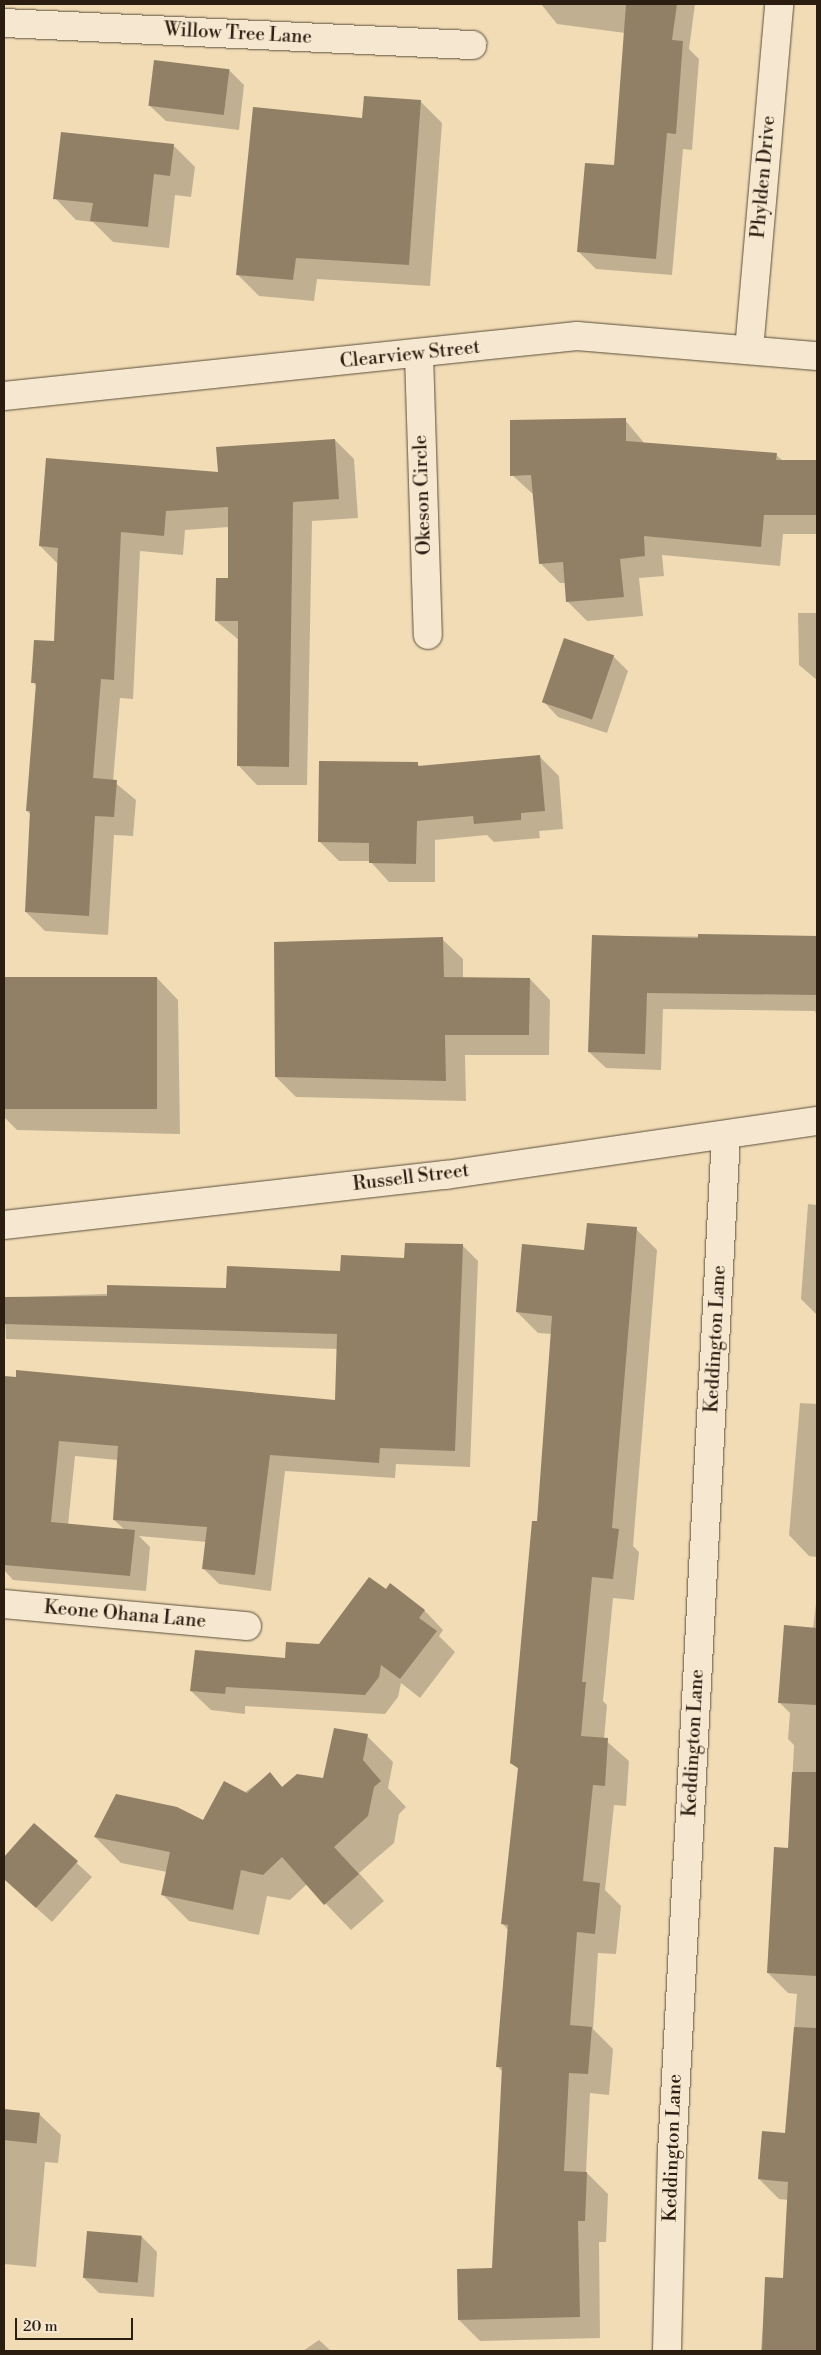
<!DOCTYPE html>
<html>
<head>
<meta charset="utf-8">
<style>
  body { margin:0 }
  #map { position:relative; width:821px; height:2355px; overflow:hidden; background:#f1dcb6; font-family:"Libre Bodoni",serif }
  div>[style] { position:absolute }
  .shadow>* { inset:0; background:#0003 }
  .building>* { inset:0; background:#928066; transform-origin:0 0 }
  .roads { filter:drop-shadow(0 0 1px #5c4d3a) drop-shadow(0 0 1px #5c4d3a) }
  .street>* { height:28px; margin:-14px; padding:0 14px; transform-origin:14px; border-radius:14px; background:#f6e8d0 }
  span { translate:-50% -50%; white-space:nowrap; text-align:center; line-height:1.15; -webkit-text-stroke:4px #f6e8d0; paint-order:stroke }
  .street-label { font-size:19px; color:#2b1d10 }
  .frame { position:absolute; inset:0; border:5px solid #2b1d10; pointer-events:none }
  .scale { position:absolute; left:15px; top:2318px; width:118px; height:22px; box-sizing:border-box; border:2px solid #2b1d10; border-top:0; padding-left:6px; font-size:15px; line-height:18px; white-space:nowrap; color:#2b1d10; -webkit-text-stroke:4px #f6e8d0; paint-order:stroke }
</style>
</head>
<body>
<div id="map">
  <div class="shadow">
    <i style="clip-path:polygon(541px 4px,695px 4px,689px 49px,699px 59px,692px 150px,683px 149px,672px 275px,596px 269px,579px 252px,615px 166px,625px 33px,557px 24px)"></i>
    <i style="clip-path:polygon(229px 70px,244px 85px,239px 130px,166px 121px,150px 106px)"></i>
    <i style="clip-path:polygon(365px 98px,421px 102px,442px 123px,430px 286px,317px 279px,314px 301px,259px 296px,238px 275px,364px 119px)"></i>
    <i style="clip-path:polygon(173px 145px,195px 167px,191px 197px,175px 195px,169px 248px,113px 242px,93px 222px,76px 220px,55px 198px)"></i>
    <i style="clip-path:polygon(625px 420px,645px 444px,776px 455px,783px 461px,817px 461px,817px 534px,783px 534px,780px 566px,662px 555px,664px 576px,639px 578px,643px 616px,587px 621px,567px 601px,566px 583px,560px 583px,541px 564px,534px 495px,512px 475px)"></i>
    <i style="clip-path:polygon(335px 440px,354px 459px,358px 518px,312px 521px,307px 785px,257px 785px,238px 765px,239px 640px,216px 621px,229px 579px,229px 527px,185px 530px,183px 555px,140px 551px,133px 699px,120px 698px,113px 781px,136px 800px,133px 836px,114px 835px,108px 935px,45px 931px,26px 912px,31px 815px,27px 811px,37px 687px,33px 682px,55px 642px,58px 564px,40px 546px,219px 473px)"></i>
    <i style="clip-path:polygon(798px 613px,817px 613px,817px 680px,799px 665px)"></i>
    <i style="clip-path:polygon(613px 656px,628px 671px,607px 733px,558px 717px,543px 701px)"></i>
    <i style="clip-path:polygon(540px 757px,559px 776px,563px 829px,539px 831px,540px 838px,494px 842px,487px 835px,435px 840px,435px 882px,389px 882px,370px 861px,339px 861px,320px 842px,417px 764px,421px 767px)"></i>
    <i style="clip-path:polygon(817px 920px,817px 1016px,815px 1011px,663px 1009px,661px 1070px,606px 1068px,589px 1052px,593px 936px,817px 937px)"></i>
    <i style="clip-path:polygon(442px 939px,463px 959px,463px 979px,530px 979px,550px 1000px,549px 1055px,465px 1055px,466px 1101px,296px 1097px,276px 1077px)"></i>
    <i style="clip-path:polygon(4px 978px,157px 978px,178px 1000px,180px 1134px,17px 1130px,4px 1117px)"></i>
    <i style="clip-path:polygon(808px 1204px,817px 1205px,817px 1315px,801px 1299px)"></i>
    <i style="clip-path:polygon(636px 1229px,657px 1250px,633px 1546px,639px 1552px,634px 1600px,613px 1598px,603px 1701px,607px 1705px,604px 1739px,629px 1761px,626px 1806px,614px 1805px,605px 1890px,621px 1906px,616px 1954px,598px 1953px,593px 2029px,613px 2049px,609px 2095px,590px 2093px,586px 2172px,608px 2194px,606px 2242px,599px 2242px,600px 2338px,480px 2341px,459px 2320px,493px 2270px,503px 2072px,497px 2066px,508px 1930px,503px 1924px,519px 1770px,512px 1762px,538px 1523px,552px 1334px,538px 1333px,517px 1312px,585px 1251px)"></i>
    <i style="clip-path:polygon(evenodd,462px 1245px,478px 1261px,470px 1467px,396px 1464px,395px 1478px,285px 1471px,271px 1591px,219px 1584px,203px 1568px,207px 1542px,139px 1536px,150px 1547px,146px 1591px,13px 1580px,4px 1570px,8px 1450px,4px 1448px,4px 1377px,336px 1401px,338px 1349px,6px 1339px,4px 1298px,227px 1289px,341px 1273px,462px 1245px,75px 1456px,118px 1460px,114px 1520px,125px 1530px,68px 1525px,75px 1456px)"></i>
    <i style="clip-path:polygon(800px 1403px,817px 1404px,817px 1557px,809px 1556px,789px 1535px)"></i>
    <i style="clip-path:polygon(817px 1595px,817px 2351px,761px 2351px,766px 2278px,785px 2279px,788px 2200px,779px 2199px,759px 2179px,786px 2134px,797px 1994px,788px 1993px,768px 1973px,789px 1849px,794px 1745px,788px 1739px,790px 1713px,780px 1703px,813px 1629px)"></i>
    <i style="clip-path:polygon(424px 1610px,443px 1630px,439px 1636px,455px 1652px,420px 1698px,401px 1683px,398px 1697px,385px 1714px,245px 1706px,245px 1714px,211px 1710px,191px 1691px)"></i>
    <i style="clip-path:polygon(367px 1736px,393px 1762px,388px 1788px,406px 1807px,399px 1814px,394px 1843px,359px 1873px,384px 1901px,351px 1930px,307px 1884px,290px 1900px,267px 1896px,259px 1935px,189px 1921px,163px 1895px,167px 1872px,121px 1863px,95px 1837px,204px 1822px,270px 1774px,283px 1788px,324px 1780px)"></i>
    <i style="clip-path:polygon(34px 1824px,92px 1877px,52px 1922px,4px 1879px,4px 1859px)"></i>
    <i style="clip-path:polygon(4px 2111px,39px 2114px,61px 2135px,58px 2163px,45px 2162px,36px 2267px,4px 2264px)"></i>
    <i style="clip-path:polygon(88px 2233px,142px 2237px,157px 2252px,154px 2297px,99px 2293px,84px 2278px)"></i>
    <i style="clip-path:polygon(319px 2340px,331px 2351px,303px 2351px)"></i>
  </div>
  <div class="building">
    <i style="clip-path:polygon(626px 4px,677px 4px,672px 40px,683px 41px,676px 134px,667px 133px,656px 259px,577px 252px,585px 163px,614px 165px)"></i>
    <i style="left:154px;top:60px;width:76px;height:46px;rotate:7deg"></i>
    <i style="clip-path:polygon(364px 96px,421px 100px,409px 265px,296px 258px,293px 280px,236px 275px,253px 107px,362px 118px)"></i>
    <i style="clip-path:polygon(61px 132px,174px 144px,170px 176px,154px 174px,148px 227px,90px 221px,93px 203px,53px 199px)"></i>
    <i style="clip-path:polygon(626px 418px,626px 441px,777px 453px,776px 460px,817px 460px,817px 515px,764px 515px,761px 547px,644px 536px,645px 556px,620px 559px,624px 597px,566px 602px,563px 562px,539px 564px,531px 475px,510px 476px,510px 420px)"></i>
    <i style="clip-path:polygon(335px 439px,339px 499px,293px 502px,289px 767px,237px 766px,238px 621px,215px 621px,216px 578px,228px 578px,228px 507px,166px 511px,164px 536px,121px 532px,114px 680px,101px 679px,93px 778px,117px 780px,114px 817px,95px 816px,89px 916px,25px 912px,30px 811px,26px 811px,36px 683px,31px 683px,34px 640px,54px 641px,58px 548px,39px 546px,46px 458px,218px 472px,216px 447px)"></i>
    <i style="left:564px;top:638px;width:53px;height:68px;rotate:19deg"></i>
    <i style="clip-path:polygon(540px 755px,545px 811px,521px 813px,521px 820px,474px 824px,473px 816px,417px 821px,416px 864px,369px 863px,369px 843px,318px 842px,319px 761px,418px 762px,418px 766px)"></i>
    <i style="clip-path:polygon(698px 934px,817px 936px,817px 995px,647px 993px,645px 1054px,588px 1052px,592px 935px,698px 938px)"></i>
    <i style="clip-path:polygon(443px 937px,444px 977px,530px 978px,529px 1035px,445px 1035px,446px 1081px,275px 1077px,274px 942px)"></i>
    <i style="left:4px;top:977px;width:153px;height:132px"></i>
    <i style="clip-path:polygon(587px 1223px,637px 1227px,612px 1528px,619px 1529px,613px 1579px,592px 1577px,582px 1682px,586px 1682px,581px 1736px,608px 1738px,605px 1786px,593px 1785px,583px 1881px,600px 1883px,595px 1934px,577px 1932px,570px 2025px,592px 2027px,588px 2074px,569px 2073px,564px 2171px,587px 2172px,585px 2221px,578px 2221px,580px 2317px,458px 2320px,457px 2269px,492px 2268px,502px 2067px,496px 2067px,508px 1925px,501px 1924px,518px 1768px,510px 1763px,532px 1521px,537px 1521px,552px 1316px,516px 1312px,522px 1244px,584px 1250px)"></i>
    <i style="clip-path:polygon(405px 1243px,463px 1244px,455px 1451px,380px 1448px,379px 1463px,270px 1455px,255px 1575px,202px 1569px,207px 1527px,113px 1520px,118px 1446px,59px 1441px,51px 1522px,135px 1530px,130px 1576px,4px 1565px,4px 1376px,16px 1377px,16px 1370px,335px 1400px,337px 1334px,4px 1324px,4px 1297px,107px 1296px,107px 1285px,226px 1288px,227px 1266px,340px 1271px,341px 1255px,404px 1258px)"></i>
    <i style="clip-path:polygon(369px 1577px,386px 1589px,390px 1583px,425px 1610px,419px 1618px,437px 1631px,400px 1679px,381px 1665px,379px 1677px,365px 1695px,226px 1687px,225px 1694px,190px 1691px,195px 1650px,285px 1658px,286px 1642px,319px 1644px)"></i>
    <i style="clip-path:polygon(784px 1625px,817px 1628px,817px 1705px,778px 1703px)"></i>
    <i style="clip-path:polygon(334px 1728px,368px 1734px,363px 1760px,381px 1781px,374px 1787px,368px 1816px,334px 1847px,359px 1874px,324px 1905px,282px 1857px,263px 1875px,241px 1870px,233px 1910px,161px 1895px,170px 1852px,94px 1837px,116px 1794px,177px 1807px,203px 1820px,224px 1781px,247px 1793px,270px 1772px,282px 1787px,297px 1774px,323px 1778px)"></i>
    <i style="clip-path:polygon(792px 1772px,817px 1772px,817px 1976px,767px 1973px,774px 1847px,788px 1848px)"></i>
    <i style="clip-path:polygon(34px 1823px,78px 1861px,36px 1908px,4px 1879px,4px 1857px)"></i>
    <i style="clip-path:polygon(794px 2027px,817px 2028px,817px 2351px,762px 2351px,765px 2277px,783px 2278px,788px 2182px,758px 2179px,762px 2131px,785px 2133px)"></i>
    <i style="left:4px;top:2109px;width:36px;height:31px;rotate:6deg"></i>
    <i style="left:87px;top:2231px;width:55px;height:47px;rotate:5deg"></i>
  </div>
  <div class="roads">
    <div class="street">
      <i style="left:4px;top:23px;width:469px;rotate:2.7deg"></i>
      <i style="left:749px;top:350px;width:347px;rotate:-85deg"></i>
      <i style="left:419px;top:355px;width:280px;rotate:88.2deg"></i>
      <i style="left:4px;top:396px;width:576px;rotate:-5.98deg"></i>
      <i style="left:577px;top:336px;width:241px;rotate:4.8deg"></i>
      <i style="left:4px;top:1225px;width:445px;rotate:-6.5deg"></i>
      <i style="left:446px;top:1175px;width:375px;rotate:-8.3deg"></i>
      <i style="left:4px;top:1604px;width:244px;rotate:5.2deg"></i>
      <i style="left:667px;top:2351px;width:198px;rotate:-88.6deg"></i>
      <i style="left:672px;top:2153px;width:1019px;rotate:-86.96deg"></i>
    </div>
  </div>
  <div class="street-label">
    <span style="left:238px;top:34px;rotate:3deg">Willow Tree Lane</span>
    <span style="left:764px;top:177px;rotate:-85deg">Phylden Drive</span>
    <span style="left:410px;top:355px;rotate:-6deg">Clearview Street</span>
    <span style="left:423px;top:495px;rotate:-92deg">Okeson Circle</span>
    <span style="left:411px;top:1178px;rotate:-7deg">Russell Street</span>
    <span style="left:716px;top:1339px;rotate:-87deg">Keddington Lane</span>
    <span style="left:125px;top:1615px;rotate:5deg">Keone Ohana Lane</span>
    <span style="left:694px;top:1743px;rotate:-87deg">Keddington Lane</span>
    <span style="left:673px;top:2148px;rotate:-88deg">Keddington Lane</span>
  </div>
  <div class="frame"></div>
  <div class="scale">20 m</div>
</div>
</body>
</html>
